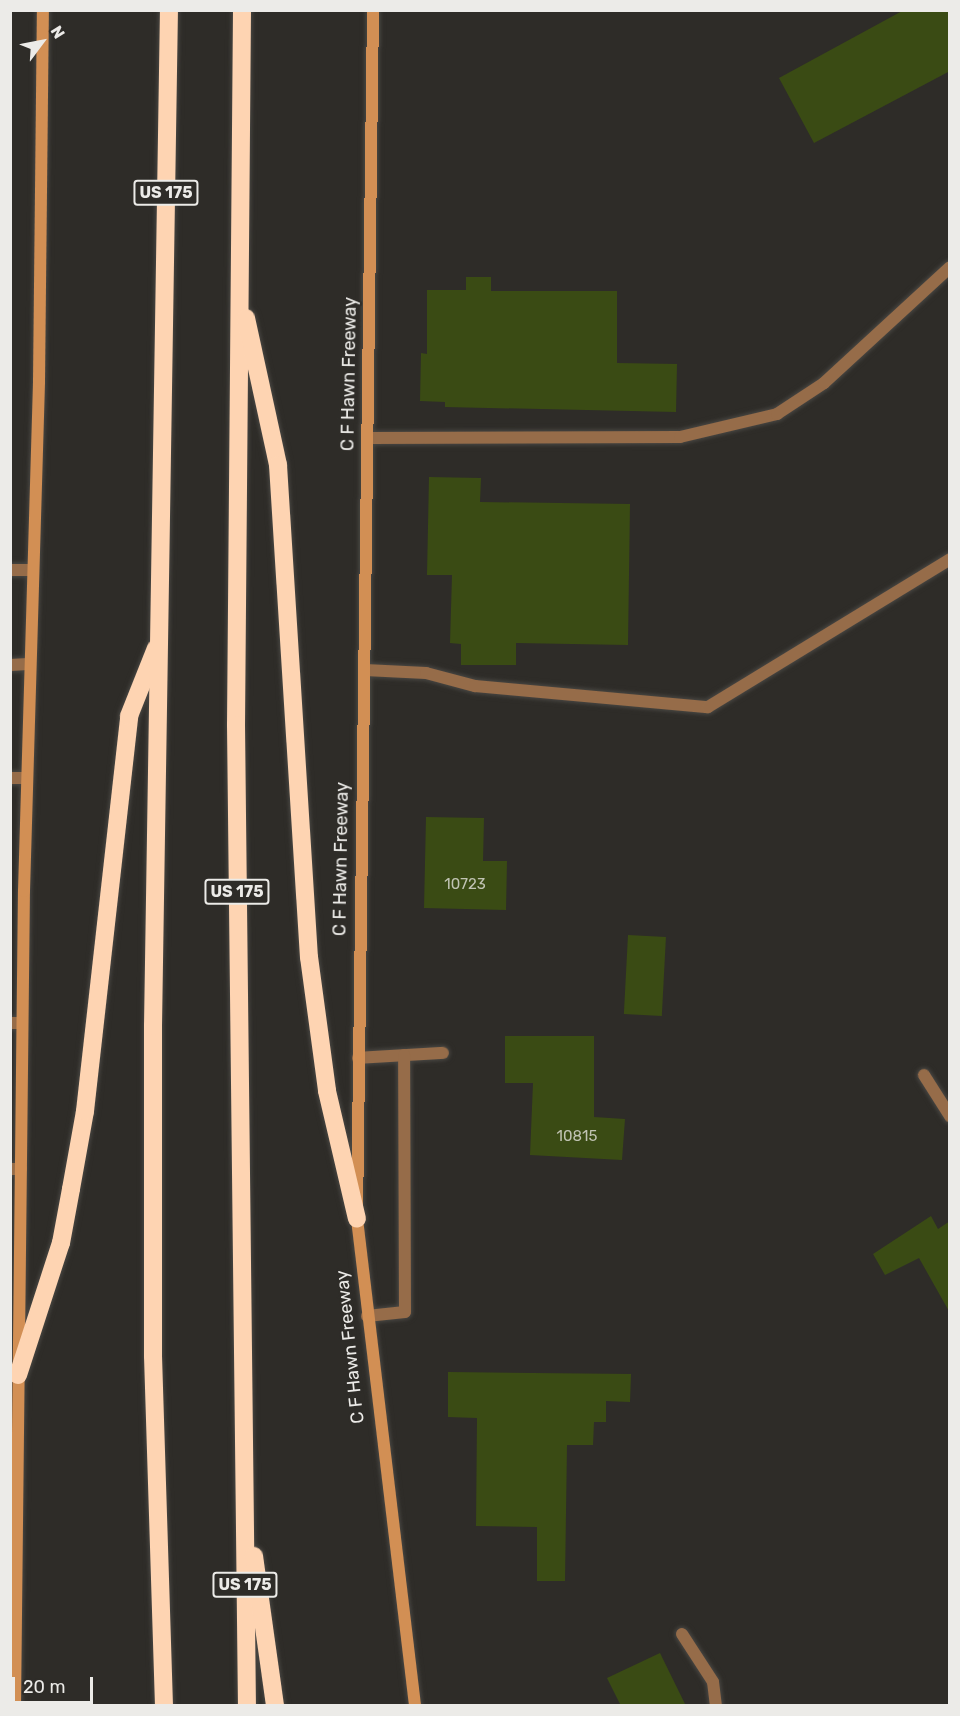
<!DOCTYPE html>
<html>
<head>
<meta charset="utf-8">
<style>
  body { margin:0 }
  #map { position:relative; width:960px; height:1716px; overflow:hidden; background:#2e2c28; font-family:Rubik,sans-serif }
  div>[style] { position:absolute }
  .building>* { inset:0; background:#3a4b14; transform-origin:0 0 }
  .roads { filter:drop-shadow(0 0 2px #494743) drop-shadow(0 0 2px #494743) }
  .lane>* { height:12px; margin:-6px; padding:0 6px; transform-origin:6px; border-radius:6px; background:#966c49 }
  .street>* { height:12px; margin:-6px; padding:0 6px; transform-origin:6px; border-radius:6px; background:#966c49 }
  .secondary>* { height:12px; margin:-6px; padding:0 6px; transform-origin:6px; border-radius:6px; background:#d28f54 }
  .highway>* { height:18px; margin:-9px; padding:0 9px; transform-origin:9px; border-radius:9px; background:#fed4b2 }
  span { translate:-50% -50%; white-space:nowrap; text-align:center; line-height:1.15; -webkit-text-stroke:4.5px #2e2c28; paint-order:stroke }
  .number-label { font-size:15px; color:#c0c3b3 }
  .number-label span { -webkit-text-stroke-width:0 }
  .shield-label span { padding:2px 4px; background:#2e2c28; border:2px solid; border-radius:4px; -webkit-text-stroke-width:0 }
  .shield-label { font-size:16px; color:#ecebe8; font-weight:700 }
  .street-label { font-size:18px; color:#ecebe8 }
  .frame { position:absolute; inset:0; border:12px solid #ecebe8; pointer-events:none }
  .north { position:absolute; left:12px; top:12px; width:60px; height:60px; -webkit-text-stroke:4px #2e2c28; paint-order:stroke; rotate:58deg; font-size:16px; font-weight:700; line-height:24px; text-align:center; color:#ecebe8 }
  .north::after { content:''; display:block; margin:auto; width:21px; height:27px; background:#ecebe8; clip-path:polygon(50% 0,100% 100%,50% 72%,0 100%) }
  .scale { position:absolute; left:12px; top:1677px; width:81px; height:27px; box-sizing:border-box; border:3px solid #ecebe8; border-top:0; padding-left:8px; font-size:18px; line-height:21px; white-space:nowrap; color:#ecebe8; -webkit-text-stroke:4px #2e2c28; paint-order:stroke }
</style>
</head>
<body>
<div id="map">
  <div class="building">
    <i style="clip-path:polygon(904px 10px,950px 10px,950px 71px,814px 143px,779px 78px)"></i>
    <i style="clip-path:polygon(466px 277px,491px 277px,491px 291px,617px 291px,617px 363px,677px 364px,676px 412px,445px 407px,445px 402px,420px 401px,421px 353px,427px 354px,427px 290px,466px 290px)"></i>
    <i style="clip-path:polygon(429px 477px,481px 478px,480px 502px,630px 504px,628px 645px,516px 643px,516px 665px,461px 665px,461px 644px,450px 643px,452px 575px,427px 575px)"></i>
    <i style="clip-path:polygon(426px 817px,484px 818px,483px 861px,507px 861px,506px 910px,424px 908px)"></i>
    <i style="left:628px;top:935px;width:38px;height:79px;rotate:3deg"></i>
    <i style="clip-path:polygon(505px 1036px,594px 1036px,594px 1117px,625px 1119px,622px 1160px,530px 1155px,533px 1083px,505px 1083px)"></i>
    <i style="clip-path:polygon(931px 1216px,938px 1229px,950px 1221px,950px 1313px,919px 1258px,885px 1275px,873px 1254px)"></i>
    <i style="clip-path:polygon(448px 1372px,631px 1374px,630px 1402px,606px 1401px,606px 1422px,594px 1422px,593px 1445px,567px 1445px,565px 1581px,537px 1581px,537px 1527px,476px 1526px,477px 1418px,448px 1417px)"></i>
    <i style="clip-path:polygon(660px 1653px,686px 1706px,621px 1706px,607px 1678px)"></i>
  </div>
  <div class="roads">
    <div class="lane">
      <i style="left:370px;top:438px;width:310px;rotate:-0.2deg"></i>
      <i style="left:680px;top:437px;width:100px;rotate:-13.3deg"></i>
      <i style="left:777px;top:414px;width:56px;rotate:-33.4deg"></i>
      <i style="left:824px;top:383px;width:171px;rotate:-42.6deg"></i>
      <i style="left:10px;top:570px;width:21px"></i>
      <i style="left:10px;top:665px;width:18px;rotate:-3deg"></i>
      <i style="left:365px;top:670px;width:61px;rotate:2.8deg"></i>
      <i style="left:426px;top:673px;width:51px;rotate:14.9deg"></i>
      <i style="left:475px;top:686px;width:234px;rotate:5.2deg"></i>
      <i style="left:708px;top:707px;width:284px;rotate:-31.4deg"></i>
      <i style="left:10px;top:778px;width:16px"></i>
      <i style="left:10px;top:1023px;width:12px"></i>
      <i style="left:358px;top:1058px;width:85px;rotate:-3.4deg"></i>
      <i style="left:10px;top:1169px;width:11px"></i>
      <i style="left:367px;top:1316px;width:38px;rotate:-6deg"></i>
      <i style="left:405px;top:1312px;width:257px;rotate:-90.2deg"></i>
      <i style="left:682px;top:1634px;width:57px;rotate:57.1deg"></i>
      <i style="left:713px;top:1682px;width:24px;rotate:83deg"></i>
    </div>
    <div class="street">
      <i style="left:924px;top:1075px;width:49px;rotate:57.6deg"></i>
    </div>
    <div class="secondary">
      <i style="left:373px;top:10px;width:1209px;rotate:90.76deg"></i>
      <i style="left:357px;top:1219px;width:490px;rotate:83.2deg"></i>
      <i style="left:15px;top:1706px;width:815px;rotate:-89.37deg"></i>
      <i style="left:24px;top:891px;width:509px;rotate:-88.31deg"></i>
      <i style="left:39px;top:382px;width:372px;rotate:-89.4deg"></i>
    </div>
    <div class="highway">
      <i style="left:242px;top:10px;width:715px;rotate:90.48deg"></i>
      <i style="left:236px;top:725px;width:981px;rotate:89.36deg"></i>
      <i style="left:246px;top:318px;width:150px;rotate:77.7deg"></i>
      <i style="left:278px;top:465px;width:493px;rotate:86.4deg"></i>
      <i style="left:309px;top:957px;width:135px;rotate:82.3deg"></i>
      <i style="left:327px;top:1091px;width:131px;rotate:76.8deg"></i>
      <i style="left:18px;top:1375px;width:139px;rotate:-72deg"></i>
      <i style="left:61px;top:1243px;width:55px;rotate:-79.5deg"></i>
      <i style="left:71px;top:1189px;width:79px;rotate:-79.8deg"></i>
      <i style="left:85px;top:1111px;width:397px;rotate:-83.6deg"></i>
      <i style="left:129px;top:716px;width:73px;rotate:-68.3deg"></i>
      <i style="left:254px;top:1556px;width:151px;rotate:82deg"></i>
      <i style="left:164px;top:1706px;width:350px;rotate:-91.8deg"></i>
      <i style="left:153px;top:1356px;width:330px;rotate:-90deg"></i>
      <i style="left:153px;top:1026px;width:1016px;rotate:-89.1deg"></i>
    </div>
  </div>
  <div class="number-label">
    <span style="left:465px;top:885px">10723</span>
    <span style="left:577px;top:1137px">10815</span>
  </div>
  <div class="shield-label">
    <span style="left:166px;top:193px">US 175</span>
    <span style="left:237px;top:892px">US 175</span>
    <span style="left:245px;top:1585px">US 175</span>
  </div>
  <div class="street-label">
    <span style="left:349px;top:374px;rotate:-89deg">C F Hawn Freeway</span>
    <span style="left:341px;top:859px;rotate:-89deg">C F Hawn Freeway</span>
    <span style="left:350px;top:1347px;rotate:-96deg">C F Hawn Freeway</span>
  </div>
  <div class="frame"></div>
  <div class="north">N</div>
  <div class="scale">20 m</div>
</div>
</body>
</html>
